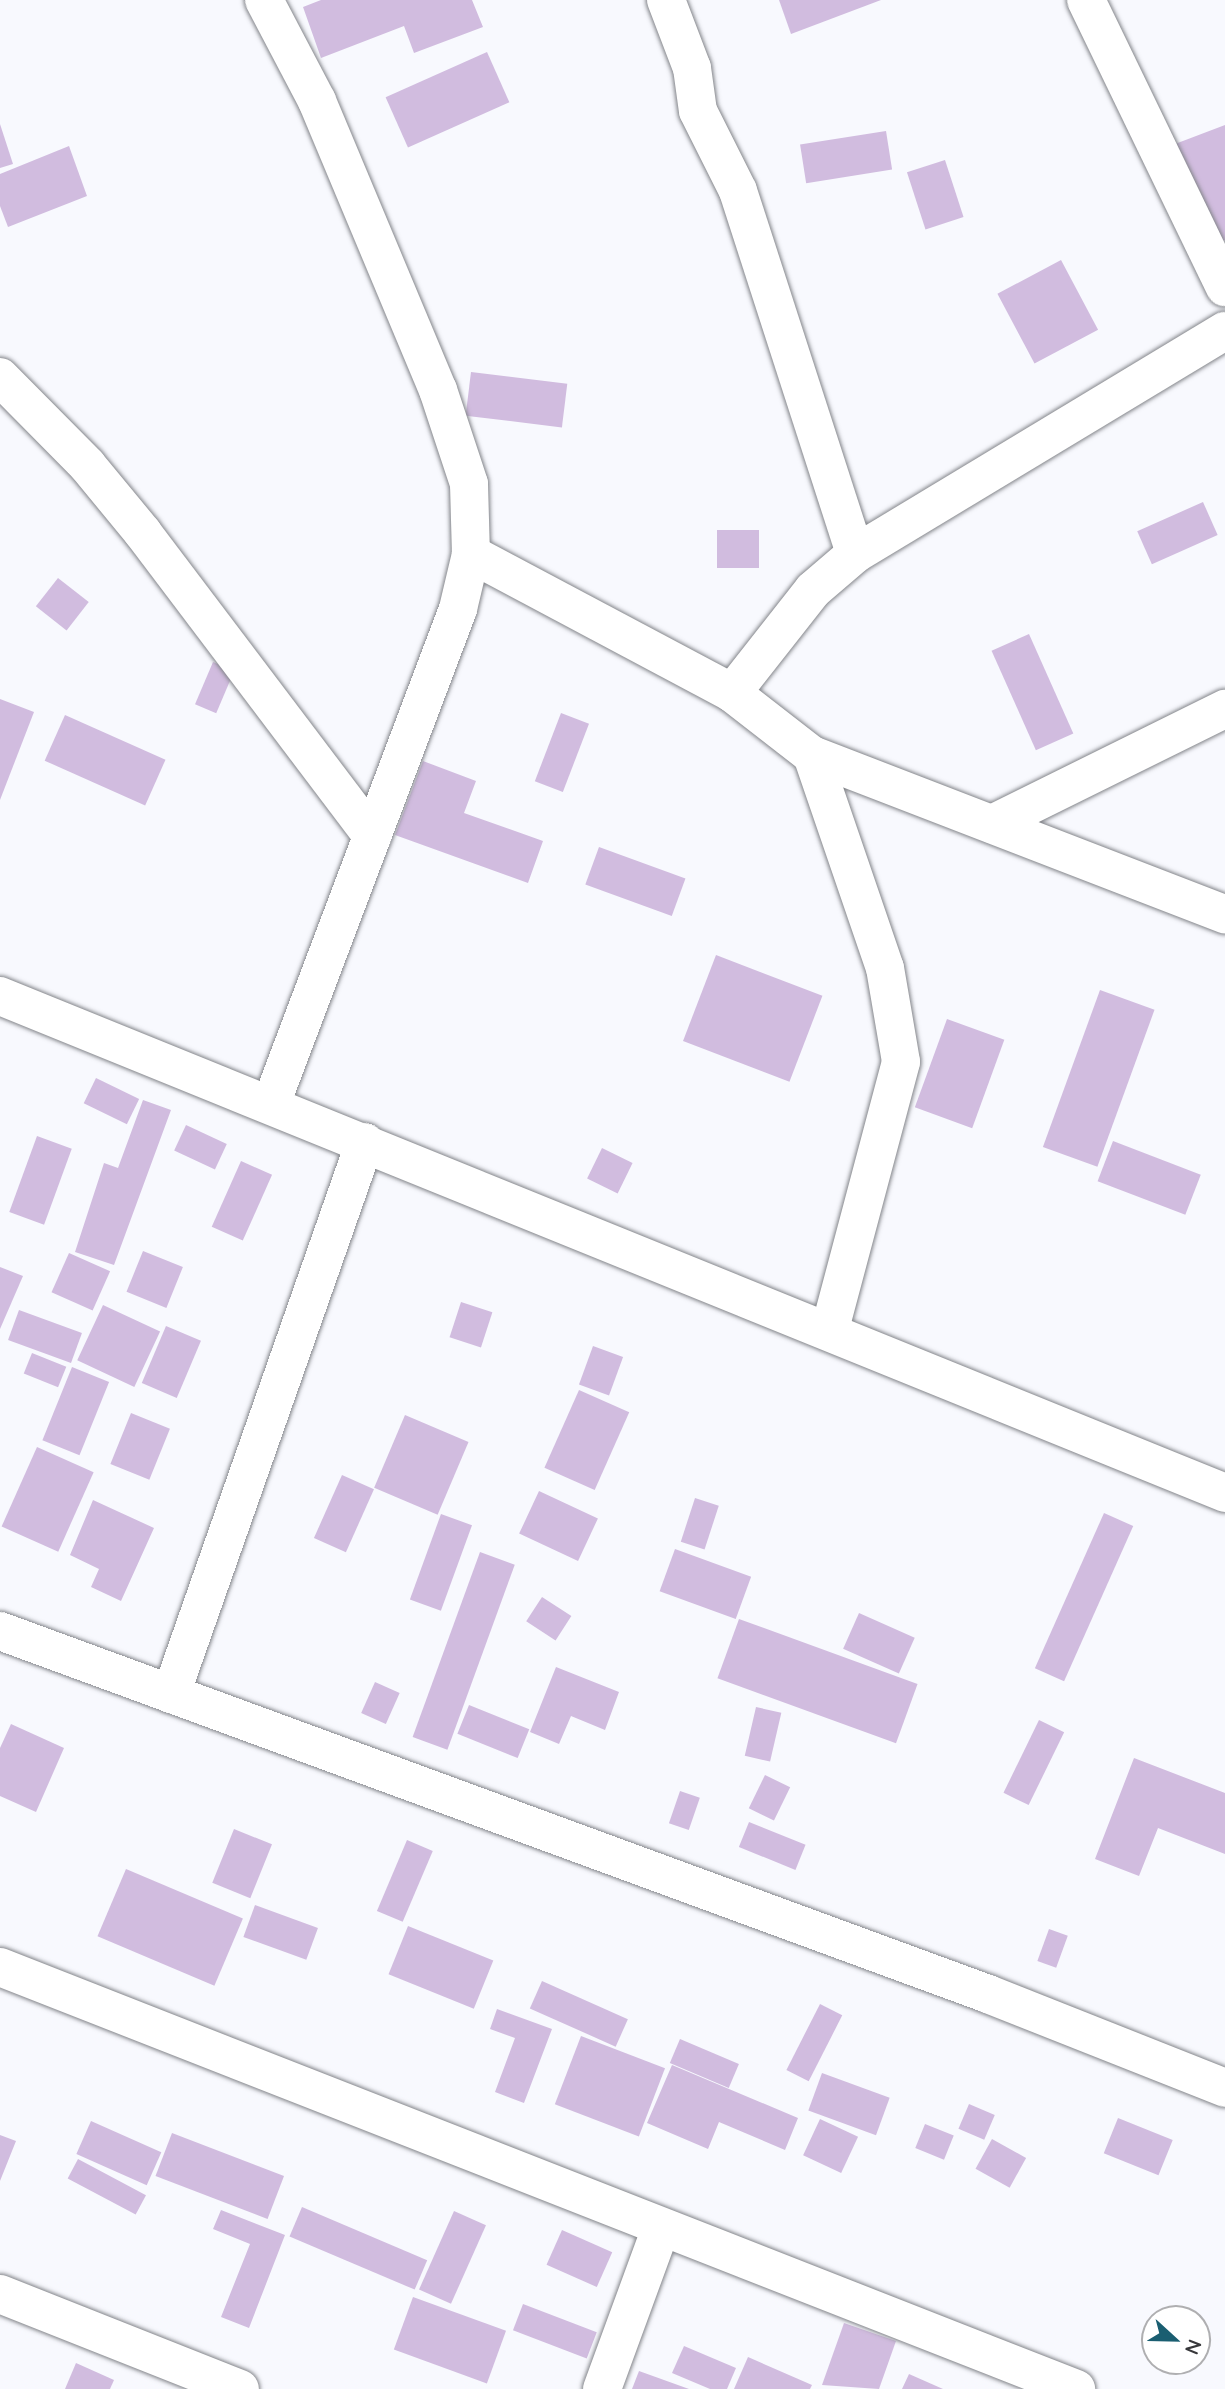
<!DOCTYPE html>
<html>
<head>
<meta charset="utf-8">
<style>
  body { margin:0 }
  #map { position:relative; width:1225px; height:2389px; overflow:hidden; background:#f8f9fe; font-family:Quicksand,sans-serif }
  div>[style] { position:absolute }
  .building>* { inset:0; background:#d1bcdf; transform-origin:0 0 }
  .roads { filter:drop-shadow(0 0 2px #83858a) drop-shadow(0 0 2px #83858a) }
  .minor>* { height:38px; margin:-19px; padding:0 19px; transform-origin:19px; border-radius:19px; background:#fff }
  span { translate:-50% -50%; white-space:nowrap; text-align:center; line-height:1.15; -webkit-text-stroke:5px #fff; paint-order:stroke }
  .north { position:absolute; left:1141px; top:2305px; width:70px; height:70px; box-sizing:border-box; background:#fff; border:2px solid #afafb1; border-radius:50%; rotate:112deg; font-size:19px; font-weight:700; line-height:28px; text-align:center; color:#38383b }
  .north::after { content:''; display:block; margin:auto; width:24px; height:32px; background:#1a5e71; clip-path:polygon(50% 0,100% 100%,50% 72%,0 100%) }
</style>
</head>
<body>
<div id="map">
  <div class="building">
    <i style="clip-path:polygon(321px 0,472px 0,483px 27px,414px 53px,404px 26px,321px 58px,303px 7px)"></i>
    <i style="clip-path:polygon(779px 0,881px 0,791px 34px)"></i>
    <i style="left:487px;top:52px;width:55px;height:111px;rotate:66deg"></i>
    <i style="clip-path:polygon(0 124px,13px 164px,0 168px)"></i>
    <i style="clip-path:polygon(1225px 125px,1225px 240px,1214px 244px,1175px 144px)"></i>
    <i style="left:886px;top:131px;width:39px;height:87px;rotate:81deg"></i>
    <i style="clip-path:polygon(69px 146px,87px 196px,8px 227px,0 206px,0 174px)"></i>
    <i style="left:945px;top:160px;width:60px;height:40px;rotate:72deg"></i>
    <i style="left:1061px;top:260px;width:79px;height:72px;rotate:62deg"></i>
    <i style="left:471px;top:372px;width:97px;height:44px;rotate:7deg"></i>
    <i style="left:1203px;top:502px;width:36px;height:72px;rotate:66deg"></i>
    <i style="left:759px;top:530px;width:38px;height:42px;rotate:90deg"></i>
    <i style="left:58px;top:578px;width:39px;height:36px;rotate:38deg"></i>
    <i style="left:1029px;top:634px;width:109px;height:41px;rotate:66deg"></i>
    <i style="left:213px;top:662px;width:23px;height:46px;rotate:23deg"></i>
    <i style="clip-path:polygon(0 699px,34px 712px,0 800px)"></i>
    <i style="left:561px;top:713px;width:30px;height:73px;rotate:21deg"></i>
    <i style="left:65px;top:715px;width:110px;height:50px;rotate:24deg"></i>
    <i style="clip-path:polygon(423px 761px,476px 781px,464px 813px,543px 841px,528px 883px,395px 835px)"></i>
    <i style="left:599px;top:847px;width:92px;height:40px;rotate:20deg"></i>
    <i style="left:716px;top:955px;width:114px;height:92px;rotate:21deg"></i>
    <i style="left:1100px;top:990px;width:58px;height:167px;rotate:20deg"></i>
    <i style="left:947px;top:1019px;width:61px;height:94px;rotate:20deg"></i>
    <i style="left:96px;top:1078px;width:48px;height:28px;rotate:26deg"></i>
    <i style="clip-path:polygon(143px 1100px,171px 1110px,114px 1265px,75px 1252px,104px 1163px,118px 1168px)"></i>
    <i style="left:186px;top:1125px;width:45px;height:28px;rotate:25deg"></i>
    <i style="left:37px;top:1136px;width:37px;height:81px;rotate:20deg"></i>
    <i style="left:1113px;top:1141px;width:94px;height:43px;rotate:21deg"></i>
    <i style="left:602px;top:1148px;width:34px;height:34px;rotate:26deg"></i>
    <i style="left:241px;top:1161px;width:34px;height:72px;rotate:24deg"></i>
    <i style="left:143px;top:1251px;width:43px;height:44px;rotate:22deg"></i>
    <i style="left:69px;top:1253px;width:45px;height:43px;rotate:24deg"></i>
    <i style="clip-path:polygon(0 1267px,23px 1276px,0 1329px)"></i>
    <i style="left:461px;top:1302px;width:33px;height:37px;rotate:18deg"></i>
    <i style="left:103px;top:1305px;width:63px;height:61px;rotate:25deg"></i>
    <i style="left:19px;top:1310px;width:67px;height:32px;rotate:20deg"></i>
    <i style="left:166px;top:1326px;width:38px;height:62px;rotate:23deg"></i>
    <i style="left:593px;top:1346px;width:32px;height:41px;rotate:20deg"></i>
    <i style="left:32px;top:1353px;width:37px;height:22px;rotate:22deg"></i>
    <i style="left:72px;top:1367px;width:40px;height:79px;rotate:22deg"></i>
    <i style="left:579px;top:1390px;width:55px;height:85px;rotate:24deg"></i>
    <i style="left:131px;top:1413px;width:42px;height:55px;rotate:22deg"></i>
    <i style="left:405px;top:1415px;width:69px;height:79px;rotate:23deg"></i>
    <i style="left:37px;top:1447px;width:62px;height:87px;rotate:24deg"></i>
    <i style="left:342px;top:1475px;width:35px;height:69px;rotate:24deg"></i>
    <i style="left:539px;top:1491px;width:65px;height:47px;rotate:25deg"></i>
    <i style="left:695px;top:1498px;width:25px;height:46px;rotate:18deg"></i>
    <i style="clip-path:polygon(93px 1500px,154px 1528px,121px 1601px,91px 1587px,99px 1569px,70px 1555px)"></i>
    <i style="left:1104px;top:1513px;width:32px;height:170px;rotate:24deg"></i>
    <i style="left:441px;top:1514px;width:33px;height:91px;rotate:20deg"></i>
    <i style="left:675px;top:1549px;width:81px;height:45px;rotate:20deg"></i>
    <i style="left:480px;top:1552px;width:37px;height:197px;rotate:20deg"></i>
    <i style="left:542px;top:1597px;width:35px;height:29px;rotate:33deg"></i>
    <i style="left:859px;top:1613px;width:61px;height:39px;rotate:24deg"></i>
    <i style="left:739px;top:1619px;width:190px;height:63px;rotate:20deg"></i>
    <i style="clip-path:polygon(556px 1667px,619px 1692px,605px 1730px,571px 1716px,559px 1744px,530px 1732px)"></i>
    <i style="left:375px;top:1682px;width:27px;height:34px;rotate:24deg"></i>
    <i style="left:469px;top:1705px;width:65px;height:31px;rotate:22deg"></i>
    <i style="left:756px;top:1707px;width:26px;height:50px;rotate:13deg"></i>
    <i style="left:1039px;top:1720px;width:28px;height:81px;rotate:26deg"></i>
    <i style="clip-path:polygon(11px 1724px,64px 1748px,36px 1812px,0 1796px,0 1748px)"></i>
    <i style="clip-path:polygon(1134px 1758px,1225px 1793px,1225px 1854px,1158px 1828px,1139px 1876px,1095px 1859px)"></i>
    <i style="left:765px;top:1775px;width:28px;height:37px;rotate:26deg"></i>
    <i style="left:680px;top:1791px;width:21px;height:34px;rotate:19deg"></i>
    <i style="left:749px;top:1822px;width:61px;height:27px;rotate:22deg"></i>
    <i style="left:234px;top:1829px;width:41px;height:58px;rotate:22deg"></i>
    <i style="left:407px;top:1840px;width:28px;height:77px;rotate:23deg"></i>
    <i style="left:126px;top:1869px;width:127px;height:73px;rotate:23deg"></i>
    <i style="left:255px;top:1905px;width:67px;height:34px;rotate:20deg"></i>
    <i style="left:408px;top:1926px;width:92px;height:52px;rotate:22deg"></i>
    <i style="left:1049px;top:1929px;width:20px;height:34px;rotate:20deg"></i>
    <i style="left:542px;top:1981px;width:94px;height:30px;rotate:24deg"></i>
    <i style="left:820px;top:2004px;width:25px;height:74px;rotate:27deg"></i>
    <i style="clip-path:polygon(497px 2009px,552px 2029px,524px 2103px,495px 2092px,515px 2038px,490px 2029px)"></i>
    <i style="left:581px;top:2036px;width:90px;height:73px;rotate:21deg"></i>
    <i style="left:680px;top:2039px;width:64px;height:26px;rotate:23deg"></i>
    <i style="clip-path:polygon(672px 2065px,798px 2118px,785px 2150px,719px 2122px,708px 2149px,647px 2123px)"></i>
    <i style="left:822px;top:2073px;width:72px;height:40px;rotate:20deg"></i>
    <i style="left:969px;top:2104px;width:28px;height:27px;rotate:23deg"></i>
    <i style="left:1118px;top:2118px;width:59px;height:38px;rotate:22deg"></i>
    <i style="left:820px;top:2119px;width:42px;height:40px;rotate:25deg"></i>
    <i style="left:91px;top:2121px;width:77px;height:36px;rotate:24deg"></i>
    <i style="left:925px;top:2124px;width:31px;height:26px;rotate:22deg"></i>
    <i style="left:172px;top:2133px;width:120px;height:46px;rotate:21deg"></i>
    <i style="clip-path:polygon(0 2135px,16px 2141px,0 2181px)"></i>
    <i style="left:992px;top:2139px;width:39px;height:34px;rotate:29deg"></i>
    <i style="left:78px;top:2159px;width:77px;height:22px;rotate:28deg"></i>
    <i style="left:302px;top:2207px;width:136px;height:32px;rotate:23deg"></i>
    <i style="clip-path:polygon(221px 2210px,285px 2235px,249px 2328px,221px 2317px,250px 2244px,213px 2229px)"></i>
    <i style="left:454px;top:2211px;width:35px;height:86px;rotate:24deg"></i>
    <i style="left:562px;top:2230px;width:55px;height:38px;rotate:24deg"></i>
    <i style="left:413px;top:2297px;width:99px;height:56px;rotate:20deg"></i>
    <i style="left:523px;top:2304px;width:79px;height:28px;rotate:21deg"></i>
    <i style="clip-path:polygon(844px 2323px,896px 2341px,879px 2389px,822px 2385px)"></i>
    <i style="clip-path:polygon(684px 2346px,736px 2368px,727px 2389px,710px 2389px,672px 2373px)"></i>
    <i style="clip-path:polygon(748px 2357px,812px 2385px,810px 2389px,734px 2389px)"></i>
    <i style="clip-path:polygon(76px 2363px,114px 2380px,110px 2389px,65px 2389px)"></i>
    <i style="clip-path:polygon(639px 2371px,689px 2389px,632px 2389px)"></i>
    <i style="clip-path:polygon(909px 2374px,943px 2389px,902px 2389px)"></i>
  </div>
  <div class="roads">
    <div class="minor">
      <i style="left:264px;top:0;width:114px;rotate:62.3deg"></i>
      <i style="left:317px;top:101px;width:313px;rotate:67.3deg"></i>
      <i style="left:438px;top:390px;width:99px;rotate:71.7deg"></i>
      <i style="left:469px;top:484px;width:70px;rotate:88.4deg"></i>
      <i style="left:471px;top:554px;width:57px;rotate:103.3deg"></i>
      <i style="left:458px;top:609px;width:529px;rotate:110.7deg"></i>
      <i style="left:666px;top:0;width:73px;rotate:69.1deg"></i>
      <i style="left:692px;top:68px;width:43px;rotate:82.1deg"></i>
      <i style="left:698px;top:111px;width:89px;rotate:63.4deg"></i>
      <i style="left:738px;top:191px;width:381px;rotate:72.1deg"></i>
      <i style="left:1086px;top:0;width:319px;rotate:64.2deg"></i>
      <i style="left:0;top:377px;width:124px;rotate:45.3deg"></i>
      <i style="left:87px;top:465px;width:88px;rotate:50.5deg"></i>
      <i style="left:143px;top:533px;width:380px;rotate:52.9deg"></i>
      <i style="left:471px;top:554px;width:296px;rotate:28deg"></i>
      <i style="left:732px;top:693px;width:101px;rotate:37.8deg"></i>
      <i style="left:812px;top:755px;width:443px;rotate:21.1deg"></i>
      <i style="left:732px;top:693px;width:131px;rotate:-51.8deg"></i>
      <i style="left:813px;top:590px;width:55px;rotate:-40.6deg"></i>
      <i style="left:855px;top:554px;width:432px;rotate:-31.1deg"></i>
      <i style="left:812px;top:755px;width:225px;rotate:71.1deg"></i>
      <i style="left:885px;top:968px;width:95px;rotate:80.3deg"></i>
      <i style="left:901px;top:1062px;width:279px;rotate:104.9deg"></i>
      <i style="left:992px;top:824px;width:260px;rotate:-26.3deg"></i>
      <i style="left:0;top:996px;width:1322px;rotate:22.08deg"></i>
      <i style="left:0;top:1631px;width:1053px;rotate:20.17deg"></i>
      <i style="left:988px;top:1994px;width:255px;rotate:21.6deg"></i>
      <i style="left:171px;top:1694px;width:585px;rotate:-70.64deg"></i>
      <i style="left:0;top:1967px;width:1156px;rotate:21.41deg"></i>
      <i style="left:0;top:2294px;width:258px;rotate:21.6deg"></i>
      <i style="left:602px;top:2389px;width:171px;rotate:-69.9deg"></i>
    </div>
  </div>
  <div class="north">N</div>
</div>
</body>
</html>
